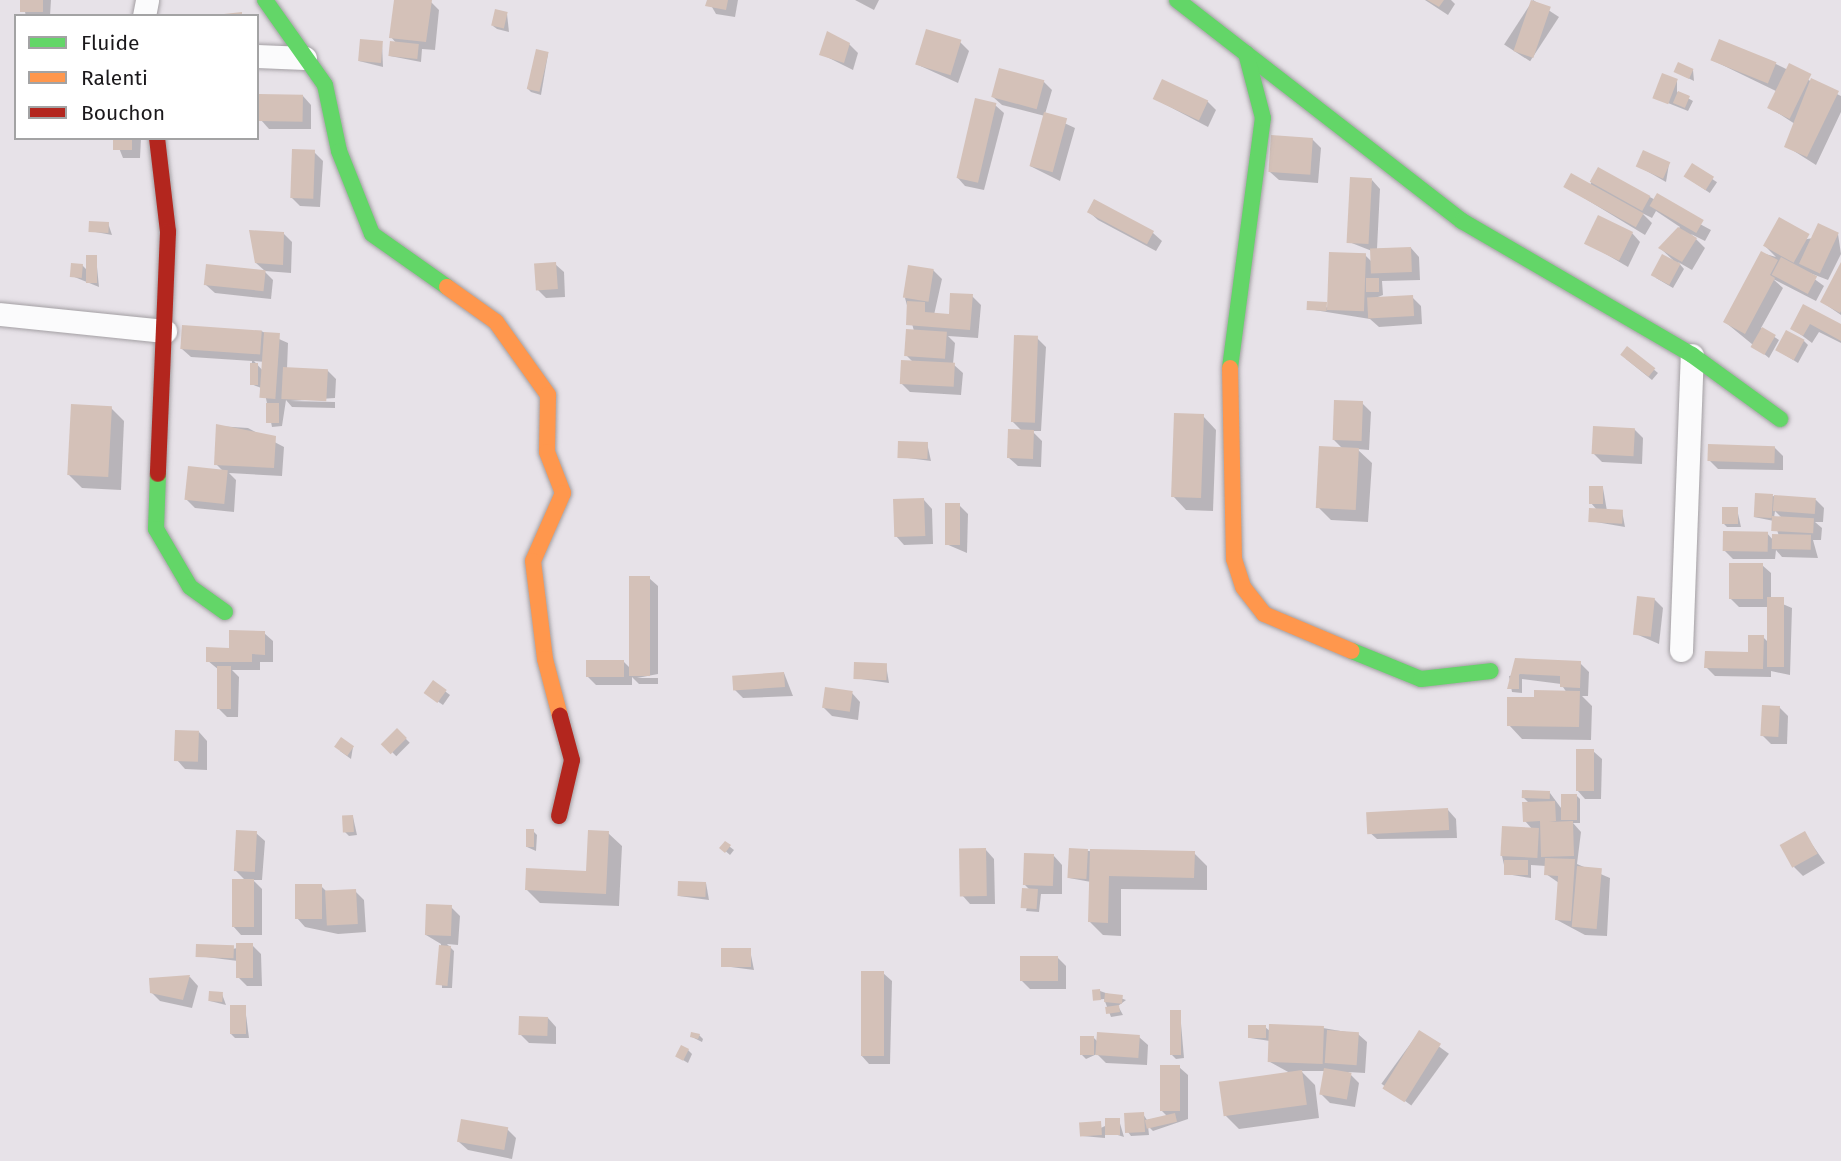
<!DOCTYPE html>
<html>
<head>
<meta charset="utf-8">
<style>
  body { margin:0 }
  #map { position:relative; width:1841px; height:1161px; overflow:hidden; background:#e7e2e8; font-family:"Fira Sans",sans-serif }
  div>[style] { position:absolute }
  .shadow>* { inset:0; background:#0003; transform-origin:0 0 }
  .building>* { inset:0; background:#d4c1b8; transform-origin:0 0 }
  .roads { filter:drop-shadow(0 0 2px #a39fa3) drop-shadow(0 0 2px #a39fa3) }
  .street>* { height:23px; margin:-11.5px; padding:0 11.5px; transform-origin:11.5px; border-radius:11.5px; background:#fbfbfc }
  .fast>* { height:16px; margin:-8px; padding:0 8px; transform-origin:8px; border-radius:8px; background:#63d668 }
  .slow>* { height:16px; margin:-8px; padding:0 8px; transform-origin:8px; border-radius:8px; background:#ff974d }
  .jam>* { height:16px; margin:-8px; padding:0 8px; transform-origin:8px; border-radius:8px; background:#b3261e }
  span { translate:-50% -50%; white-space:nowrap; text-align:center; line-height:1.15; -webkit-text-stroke:5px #fff; paint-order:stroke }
  .legend { position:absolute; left:14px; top:14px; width:245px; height:126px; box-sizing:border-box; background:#fff; border:2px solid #a3a3a4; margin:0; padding:9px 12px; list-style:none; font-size:21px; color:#1a181b }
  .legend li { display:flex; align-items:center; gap:14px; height:35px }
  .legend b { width:35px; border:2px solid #a3a3a4 }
</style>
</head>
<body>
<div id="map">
  <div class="shadow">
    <i style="clip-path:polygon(22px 0,51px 0,50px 16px,26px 16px)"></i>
    <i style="clip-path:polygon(395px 0,429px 0,439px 10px,435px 50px,422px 49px,421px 62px,390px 56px,397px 44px,391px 37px)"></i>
    <i style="clip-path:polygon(708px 0,738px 0,735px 17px,716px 14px)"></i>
    <i style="clip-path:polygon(855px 0,879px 0,874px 10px)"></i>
    <i style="clip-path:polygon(1425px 0,1451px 0,1455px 4px,1448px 15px)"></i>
    <i style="left:1533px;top:0;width:31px;height:53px;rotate:33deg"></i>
    <i style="clip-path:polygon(507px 14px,509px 32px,497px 29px,493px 26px)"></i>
    <i style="clip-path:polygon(960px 42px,969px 51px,958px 83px,916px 64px)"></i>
    <i style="clip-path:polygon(382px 43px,383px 67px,359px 61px)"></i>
    <i style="clip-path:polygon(849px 44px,858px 53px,853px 70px,821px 54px)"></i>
    <i style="clip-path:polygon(548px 54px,541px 95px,531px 92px,527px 88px)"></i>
    <i style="clip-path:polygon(1712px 60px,1776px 64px,1841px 96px,1841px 112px,1816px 165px,1786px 146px,1795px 124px,1770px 108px,1778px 92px)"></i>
    <i style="clip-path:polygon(1693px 70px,1694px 81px,1676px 72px)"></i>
    <i style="clip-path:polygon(1043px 81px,1052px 90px,1045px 114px,1075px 128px,1060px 181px,1030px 166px,1045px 116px,1002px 105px,993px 97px)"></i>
    <i style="clip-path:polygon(1677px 81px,1677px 92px,1693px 101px,1688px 111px,1653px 97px)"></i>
    <i style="clip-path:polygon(303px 96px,311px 105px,311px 129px,269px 129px,261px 120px)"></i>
    <i style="clip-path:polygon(1155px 99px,1207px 101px,1216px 110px,1208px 127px)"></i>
    <i style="clip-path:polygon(995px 105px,1004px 113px,984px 190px,965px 186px,957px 177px)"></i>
    <i style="clip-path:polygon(115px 138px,141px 138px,140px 158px,123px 158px)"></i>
    <i style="clip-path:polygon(1312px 139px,1321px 148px,1318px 183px,1279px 180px,1270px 172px)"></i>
    <i style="clip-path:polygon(314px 152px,323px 161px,320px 207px,300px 206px,291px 197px)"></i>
    <i style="clip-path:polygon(1669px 164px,1666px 182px,1638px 166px)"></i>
    <i style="left:1693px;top:166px;width:29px;height:13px;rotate:34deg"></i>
    <i style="clip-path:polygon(1598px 169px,1711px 230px,1705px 241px,1691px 234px,1705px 248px,1692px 270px,1678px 262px,1684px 269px,1673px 288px,1656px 278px,1673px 260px,1660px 248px,1680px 227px,1656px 211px,1652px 218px,1642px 213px,1652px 223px,1645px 235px,1566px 187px,1590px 185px)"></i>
    <i style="clip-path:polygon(1372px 180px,1380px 189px,1377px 249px,1411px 248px,1419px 257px,1420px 280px,1382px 281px,1383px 295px,1373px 299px,1412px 297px,1421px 306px,1422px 324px,1379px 327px,1370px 319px,1308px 309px,1330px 307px,1365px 255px,1372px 262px,1372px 251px,1349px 242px)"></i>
    <i style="clip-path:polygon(1095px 201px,1153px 233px,1162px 241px,1156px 251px,1098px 220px,1089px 212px)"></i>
    <i style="clip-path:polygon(108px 223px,112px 235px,90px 231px)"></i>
    <i style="clip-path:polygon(283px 233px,292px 242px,291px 273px,265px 271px,256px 263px)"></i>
    <i style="clip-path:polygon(1632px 233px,1640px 242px,1628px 267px,1587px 243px)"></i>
    <i style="clip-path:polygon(1838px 234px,1841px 254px,1828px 280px,1802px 270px,1824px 286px,1816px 301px,1773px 279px,1783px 288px,1761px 328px,1779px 340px,1769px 358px,1725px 322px,1762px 253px,1776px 257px,1765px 246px)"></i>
    <i style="clip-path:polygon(96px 257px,99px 287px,72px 276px,82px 265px,87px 270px)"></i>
    <i style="clip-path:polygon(555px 264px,564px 272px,565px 297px,546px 298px,537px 289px)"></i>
    <i style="clip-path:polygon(1841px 267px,1841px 315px,1822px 302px)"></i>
    <i style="clip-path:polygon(933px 270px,942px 279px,934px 315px,950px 316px,972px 296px,981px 305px,978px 338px,948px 336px,955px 343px,953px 364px,963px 373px,961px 395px,910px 392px,901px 383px,913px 362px,906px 355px,914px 331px,905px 298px)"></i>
    <i style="clip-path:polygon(265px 272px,273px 280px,271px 299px,215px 293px,206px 285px)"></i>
    <i style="clip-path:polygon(1804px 306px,1841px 326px,1841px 343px,1819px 332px,1812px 343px,1792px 328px)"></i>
    <i style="clip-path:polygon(evenodd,261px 331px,288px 343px,287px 369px,327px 370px,336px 379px,335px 398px,290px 401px,335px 402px,335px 408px,292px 407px,286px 400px,282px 426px,272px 427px,264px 389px,251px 384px,252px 361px,191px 357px,182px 349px,261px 331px,254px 361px,265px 362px,264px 372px,254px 361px)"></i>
    <i style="clip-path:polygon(1037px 338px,1046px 347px,1041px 431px,1032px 431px,1042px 441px,1041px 467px,1018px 466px,1009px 458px,1022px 431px,1012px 421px)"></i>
    <i style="clip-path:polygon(1803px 340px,1808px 345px,1798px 363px,1777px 350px)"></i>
    <i style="clip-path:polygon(1628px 348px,1658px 373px,1652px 380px,1626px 359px)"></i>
    <i style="clip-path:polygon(1362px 403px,1371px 412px,1369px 450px,1357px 449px,1372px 463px,1368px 522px,1331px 520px,1318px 507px,1343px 449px,1334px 440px)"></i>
    <i style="clip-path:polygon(111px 408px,124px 421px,121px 490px,82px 488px,69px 475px)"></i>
    <i style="clip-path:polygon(1203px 416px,1216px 430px,1213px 511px,1186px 510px,1173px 496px)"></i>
    <i style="clip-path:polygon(218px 426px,248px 428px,284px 447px,282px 476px,229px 473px,236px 480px,234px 512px,195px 508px,186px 499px,223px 471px,216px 464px)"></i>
    <i style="clip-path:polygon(1634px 429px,1643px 438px,1642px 464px,1602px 462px,1593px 453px)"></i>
    <i style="clip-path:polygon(927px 443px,931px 461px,900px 457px)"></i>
    <i style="clip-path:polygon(1774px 447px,1783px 456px,1783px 470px,1718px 469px,1709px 460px)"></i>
    <i style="clip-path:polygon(1603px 488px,1607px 511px,1622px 511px,1625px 527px,1590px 521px,1597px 510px,1591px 503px)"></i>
    <i style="clip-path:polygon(evenodd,1772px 496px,1816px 500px,1824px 508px,1823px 522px,1815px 522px,1822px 528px,1821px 540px,1813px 540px,1818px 558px,1782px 557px,1776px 550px,1775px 559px,1733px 559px,1724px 550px,1767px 533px,1773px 540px,1779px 536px,1774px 521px,1754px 517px,1772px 496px,1775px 511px,1782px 518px,1774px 518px,1775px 511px)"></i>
    <i style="clip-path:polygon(924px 500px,932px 509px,933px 544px,904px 545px,896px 536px)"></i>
    <i style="clip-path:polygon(959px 505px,968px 514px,967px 553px,946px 544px)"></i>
    <i style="clip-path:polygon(1737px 509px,1741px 527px,1727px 527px,1723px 523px)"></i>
    <i style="clip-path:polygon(1762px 565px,1771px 573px,1771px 599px,1792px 608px,1790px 675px,1771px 671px,1771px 677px,1715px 676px,1706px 667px,1750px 654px,1763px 637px,1768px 642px,1769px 607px,1739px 607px,1730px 598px)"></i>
    <i style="clip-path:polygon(649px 578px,658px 586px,658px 674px,637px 678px,658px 678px,658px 684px,639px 684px,632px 677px,632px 685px,596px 685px,588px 677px,623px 661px,631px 669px)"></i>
    <i style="clip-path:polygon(1654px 599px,1663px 608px,1659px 644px,1636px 634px)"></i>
    <i style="clip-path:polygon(264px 633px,273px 641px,273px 662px,260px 662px,260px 670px,232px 670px,239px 677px,238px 717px,227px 717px,218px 708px,219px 670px,208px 661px)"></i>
    <i style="clip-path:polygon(1580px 663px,1589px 672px,1588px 696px,1582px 696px,1592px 706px,1591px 740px,1522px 739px,1509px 725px,1535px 699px,1567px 693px,1561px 684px,1522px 679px,1522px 693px,1512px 692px,1509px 676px)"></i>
    <i style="clip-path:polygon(886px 665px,889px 683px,854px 678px)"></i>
    <i style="clip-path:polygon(784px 673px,793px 696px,743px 698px,734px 689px)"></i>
    <i style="clip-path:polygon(433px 682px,450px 695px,443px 705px,430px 696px)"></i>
    <i style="clip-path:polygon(852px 693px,860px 702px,858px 720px,832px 716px,824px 708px)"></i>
    <i style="clip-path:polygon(1779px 707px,1788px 716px,1787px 744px,1771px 744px,1762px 735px)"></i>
    <i style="left:397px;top:730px;width:18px;height:19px;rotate:45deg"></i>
    <i style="clip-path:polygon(199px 732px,207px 741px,207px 770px,185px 769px,177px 760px)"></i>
    <i style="clip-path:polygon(353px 747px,351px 759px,340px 751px)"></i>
    <i style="clip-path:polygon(1593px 751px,1602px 759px,1601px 799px,1585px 799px,1577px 790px)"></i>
    <i style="clip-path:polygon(1550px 793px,1564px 812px,1576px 795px,1580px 799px,1580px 823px,1573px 823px,1581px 832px,1577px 864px,1610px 878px,1607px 936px,1585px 935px,1557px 920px,1559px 883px,1546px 874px,1546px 866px,1531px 865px,1531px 878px,1506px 874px,1502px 856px,1533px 830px,1525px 821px,1529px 803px,1524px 798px)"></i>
    <i style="clip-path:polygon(1448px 810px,1456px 819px,1457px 838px,1377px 839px,1368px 831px)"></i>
    <i style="clip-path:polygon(353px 817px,357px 835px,349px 836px,345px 832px)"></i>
    <i style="clip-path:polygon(533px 831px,537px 835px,536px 851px,527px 847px)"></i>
    <i style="clip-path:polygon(256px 833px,265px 841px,262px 880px,253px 880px,262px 889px,262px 935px,241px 935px,233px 926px,245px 880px,236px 871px)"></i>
    <i style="clip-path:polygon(608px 833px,622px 846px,619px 906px,540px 903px,527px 890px,588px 872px)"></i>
    <i style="clip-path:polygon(1804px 833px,1825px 863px,1803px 876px,1794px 867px)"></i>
    <i style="clip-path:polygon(725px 843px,734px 850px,730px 855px,722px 848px)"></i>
    <i style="clip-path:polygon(986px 850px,994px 859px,995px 904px,970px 904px,962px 895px)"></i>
    <i style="clip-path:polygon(1087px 851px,1194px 853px,1207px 866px,1207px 890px,1121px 889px,1121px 936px,1103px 935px,1090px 922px,1091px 882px,1069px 878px)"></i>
    <i style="clip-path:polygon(1054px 856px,1062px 865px,1062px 894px,1041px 894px,1039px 912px,1026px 911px,1031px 891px,1025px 885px)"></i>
    <i style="clip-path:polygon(706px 883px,709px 900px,679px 896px)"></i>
    <i style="clip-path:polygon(321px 886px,327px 892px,355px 891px,364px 900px,366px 932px,338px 934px,305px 927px,297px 918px)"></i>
    <i style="clip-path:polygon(451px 907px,460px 916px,458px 945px,447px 944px,454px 951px,452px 988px,442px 988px,441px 944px,426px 935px)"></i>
    <i style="clip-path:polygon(252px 945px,261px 954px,262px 986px,247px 986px,238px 977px,238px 961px,198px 956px)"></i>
    <i style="clip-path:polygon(750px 950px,754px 970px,723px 966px)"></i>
    <i style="clip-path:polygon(1057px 957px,1066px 966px,1066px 989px,1030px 989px,1022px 981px)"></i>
    <i style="clip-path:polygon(883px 973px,892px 981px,890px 1064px,869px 1064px,861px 1055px)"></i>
    <i style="clip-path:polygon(190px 977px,198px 986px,192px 1008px,160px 1001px,151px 992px,151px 979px)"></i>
    <i style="clip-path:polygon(1100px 991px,1126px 1000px,1118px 1006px,1123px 1015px,1111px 1017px,1104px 999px,1095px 1000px)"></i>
    <i style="clip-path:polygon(222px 994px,226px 1005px,210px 1001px)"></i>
    <i style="clip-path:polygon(245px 1007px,249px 1038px,235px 1038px,231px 1034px)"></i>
    <i style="clip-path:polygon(1180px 1012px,1184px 1058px,1176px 1059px,1172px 1055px)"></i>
    <i style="clip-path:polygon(548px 1018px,556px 1027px,556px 1044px,529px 1043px,520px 1034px)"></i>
    <i style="clip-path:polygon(1265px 1027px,1271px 1032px,1323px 1028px,1358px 1034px,1367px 1042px,1365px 1073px,1348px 1072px,1359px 1083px,1355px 1107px,1330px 1103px,1321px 1094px,1325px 1071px,1301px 1071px,1315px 1085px,1319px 1118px,1239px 1129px,1225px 1115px,1290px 1073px,1270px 1062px,1270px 1041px,1250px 1038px)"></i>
    <i style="left:1419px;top:1032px;width:37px;height:64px;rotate:36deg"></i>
    <i style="clip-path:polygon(699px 1035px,703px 1039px,702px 1042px,692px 1037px)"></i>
    <i style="clip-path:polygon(1093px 1037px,1098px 1042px,1139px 1037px,1148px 1045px,1147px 1065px,1106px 1063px,1097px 1054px,1086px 1059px,1082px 1055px)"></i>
    <i style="clip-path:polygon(688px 1050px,692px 1054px,688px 1063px,678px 1057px)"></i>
    <i style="clip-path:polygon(1179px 1067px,1188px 1075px,1188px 1119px,1153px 1131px,1148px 1126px,1149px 1135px,1131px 1136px,1128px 1132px,1143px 1114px,1147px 1120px,1167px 1116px,1161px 1110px)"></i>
    <i style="clip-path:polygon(1119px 1120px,1124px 1137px,1105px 1131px,1105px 1138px,1082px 1136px)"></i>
    <i style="clip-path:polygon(507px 1129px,516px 1138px,512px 1159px,468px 1150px,459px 1142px)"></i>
  </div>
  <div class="building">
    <i style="left:20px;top:0;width:23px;height:12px"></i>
    <i style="clip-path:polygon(394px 0,432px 0,426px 42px,389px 38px)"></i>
    <i style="clip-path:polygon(707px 0,728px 0,726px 10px,705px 6px)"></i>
    <i style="clip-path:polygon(1427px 0,1444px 0,1439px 7px)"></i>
    <i style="left:1531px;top:0;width:21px;height:54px;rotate:19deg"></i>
    <i style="left:495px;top:9px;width:13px;height:17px;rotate:13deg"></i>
    <i style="clip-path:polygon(242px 12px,242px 16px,224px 16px,224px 14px)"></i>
    <i style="left:926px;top:29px;width:37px;height:37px;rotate:17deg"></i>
    <i style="clip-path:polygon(827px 31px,850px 43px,844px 63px,819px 55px)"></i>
    <i style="left:360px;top:39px;width:23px;height:22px;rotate:5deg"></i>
    <i style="left:1719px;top:39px;width:62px;height:23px;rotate:22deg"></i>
    <i style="left:390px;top:41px;width:29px;height:15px;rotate:6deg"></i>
    <i style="left:536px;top:49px;width:13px;height:41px;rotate:13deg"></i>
    <i style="left:1678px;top:62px;width:17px;height:11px;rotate:24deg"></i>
    <i style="left:1789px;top:63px;width:25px;height:50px;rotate:26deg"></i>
    <i style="left:999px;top:68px;width:47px;height:30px;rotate:15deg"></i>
    <i style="left:1662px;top:73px;width:17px;height:27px;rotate:21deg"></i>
    <i style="clip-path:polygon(1811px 78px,1839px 91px,1807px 157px,1784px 147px)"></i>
    <i style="left:1162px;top:79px;width:51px;height:22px;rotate:25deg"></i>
    <i style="left:1678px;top:91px;width:13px;height:13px;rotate:23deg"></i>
    <i style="left:259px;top:94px;width:44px;height:27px;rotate:1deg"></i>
    <i style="left:975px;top:98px;width:22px;height:82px;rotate:13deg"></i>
    <i style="left:1044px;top:112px;width:24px;height:56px;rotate:15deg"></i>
    <i style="left:1271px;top:135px;width:42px;height:37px;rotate:4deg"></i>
    <i style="left:113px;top:138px;width:19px;height:12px"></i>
    <i style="left:292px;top:149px;width:23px;height:49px;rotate:2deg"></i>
    <i style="left:1643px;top:150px;width:30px;height:18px;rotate:24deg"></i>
    <i style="left:1692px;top:163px;width:26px;height:16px;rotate:32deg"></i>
    <i style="left:1598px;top:167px;width:60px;height:17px;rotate:29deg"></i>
    <i style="left:1571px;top:173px;width:83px;height:16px;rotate:29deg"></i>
    <i style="left:1350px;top:177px;width:22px;height:66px;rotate:3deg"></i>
    <i style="left:1657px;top:193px;width:54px;height:15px;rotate:30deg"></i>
    <i style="left:1094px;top:199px;width:68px;height:15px;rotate:28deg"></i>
    <i style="left:1598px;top:215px;width:39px;height:32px;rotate:26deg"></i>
    <i style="left:1779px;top:217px;width:35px;height:33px;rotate:29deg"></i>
    <i style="left:89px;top:221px;width:20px;height:11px;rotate:3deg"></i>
    <i style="left:1818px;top:223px;width:23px;height:45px;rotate:25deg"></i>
    <i style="clip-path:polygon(1678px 227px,1697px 238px,1682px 262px,1658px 248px)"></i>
    <i style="clip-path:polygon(249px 230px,284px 232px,283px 265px,255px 263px)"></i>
    <i style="left:1411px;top:247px;width:25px;height:41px;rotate:88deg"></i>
    <i style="clip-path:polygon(1761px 251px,1778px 260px,1770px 275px,1775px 278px,1745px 334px,1723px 322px)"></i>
    <i style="left:1329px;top:252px;width:37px;height:58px;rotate:2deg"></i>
    <i style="left:1662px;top:254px;width:21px;height:24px;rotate:28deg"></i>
    <i style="left:86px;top:255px;width:11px;height:28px"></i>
    <i style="left:1781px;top:257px;width:41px;height:20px;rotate:28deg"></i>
    <i style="left:556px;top:262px;width:27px;height:22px;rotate:86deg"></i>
    <i style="clip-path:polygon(1841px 262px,1841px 311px,1840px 313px,1820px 302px)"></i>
    <i style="left:71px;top:263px;width:12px;height:14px;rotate:5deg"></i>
    <i style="left:206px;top:264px;width:60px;height:21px;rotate:6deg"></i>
    <i style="left:908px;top:265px;width:26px;height:33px;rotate:9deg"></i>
    <i style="left:1366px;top:278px;width:13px;height:14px"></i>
    <i style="clip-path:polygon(950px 293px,973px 294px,970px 330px,906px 325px,907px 301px,925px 302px,925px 312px,949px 314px)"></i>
    <i style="left:1413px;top:295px;width:21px;height:46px;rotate:87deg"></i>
    <i style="left:1307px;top:301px;width:20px;height:9px;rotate:3deg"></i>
    <i style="clip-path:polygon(1803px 304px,1841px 324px,1841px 341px,1810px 324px,1803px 336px,1790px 329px)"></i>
    <i style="left:182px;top:325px;width:80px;height:24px;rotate:4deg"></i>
    <i style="left:1762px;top:327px;width:16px;height:23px;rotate:30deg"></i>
    <i style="left:906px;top:329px;width:41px;height:27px;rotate:4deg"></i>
    <i style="left:1786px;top:330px;width:21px;height:23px;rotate:28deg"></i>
    <i style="left:264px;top:332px;width:16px;height:66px;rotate:4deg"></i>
    <i style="left:1014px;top:335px;width:24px;height:87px;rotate:2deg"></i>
    <i style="left:1627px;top:346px;width:36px;height:11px;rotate:38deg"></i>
    <i style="left:901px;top:360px;width:54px;height:24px;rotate:3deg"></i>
    <i style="left:250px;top:363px;width:8px;height:22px"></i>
    <i style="left:283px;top:367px;width:45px;height:32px;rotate:3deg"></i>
    <i style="left:1334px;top:400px;width:29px;height:40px;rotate:2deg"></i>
    <i style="left:266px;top:403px;width:13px;height:20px"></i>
    <i style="left:71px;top:404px;width:41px;height:71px;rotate:3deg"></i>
    <i style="left:1174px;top:413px;width:30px;height:84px;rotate:2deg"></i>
    <i style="clip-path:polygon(216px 424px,276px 436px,274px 468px,214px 465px)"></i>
    <i style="left:1593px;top:426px;width:42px;height:28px;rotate:3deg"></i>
    <i style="left:1008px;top:429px;width:26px;height:29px;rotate:2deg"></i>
    <i style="left:898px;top:441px;width:30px;height:17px;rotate:2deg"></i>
    <i style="left:1708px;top:444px;width:67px;height:17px;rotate:2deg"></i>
    <i style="left:1319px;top:446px;width:40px;height:62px;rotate:3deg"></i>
    <i style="left:188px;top:466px;width:40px;height:34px;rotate:6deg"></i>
    <i style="left:1589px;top:486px;width:14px;height:18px"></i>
    <i style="left:1755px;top:493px;width:18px;height:24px;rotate:3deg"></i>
    <i style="left:1774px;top:495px;width:42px;height:16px;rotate:4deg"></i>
    <i style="left:924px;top:498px;width:38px;height:31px;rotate:88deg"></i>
    <i style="left:945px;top:503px;width:15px;height:42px"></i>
    <i style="left:1722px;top:507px;width:16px;height:17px"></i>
    <i style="left:1589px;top:508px;width:34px;height:14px;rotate:3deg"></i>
    <i style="left:1772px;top:516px;width:42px;height:15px;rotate:3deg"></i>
    <i style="left:1723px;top:531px;width:45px;height:20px;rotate:1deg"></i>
    <i style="left:1772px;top:534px;width:39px;height:15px;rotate:1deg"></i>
    <i style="left:1729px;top:563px;width:34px;height:36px"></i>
    <i style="left:629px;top:576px;width:21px;height:100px"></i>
    <i style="left:1637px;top:596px;width:18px;height:39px;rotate:6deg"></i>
    <i style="left:1767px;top:597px;width:17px;height:70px"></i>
    <i style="clip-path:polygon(229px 630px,265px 631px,265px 655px,252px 654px,252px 662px,206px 662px,206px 647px,229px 648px)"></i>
    <i style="clip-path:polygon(1748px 635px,1764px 635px,1763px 669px,1704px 668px,1705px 651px,1748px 652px)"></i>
    <i style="clip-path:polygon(1515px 658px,1581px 661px,1580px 688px,1560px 687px,1560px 676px,1519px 674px,1519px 689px,1507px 689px)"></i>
    <i style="left:586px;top:660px;width:38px;height:17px"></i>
    <i style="left:854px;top:662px;width:33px;height:17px;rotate:2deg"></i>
    <i style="left:217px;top:666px;width:14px;height:43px"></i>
    <i style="left:784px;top:672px;width:15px;height:52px;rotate:86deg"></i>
    <i style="left:433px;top:680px;width:17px;height:16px;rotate:36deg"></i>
    <i style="left:825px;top:687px;width:28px;height:21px;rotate:8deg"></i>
    <i style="clip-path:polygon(1534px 690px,1580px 691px,1579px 727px,1507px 726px,1507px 697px,1534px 697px)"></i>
    <i style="left:1762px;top:705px;width:18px;height:31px;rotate:3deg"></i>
    <i style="left:397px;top:728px;width:14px;height:23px;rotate:45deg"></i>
    <i style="left:175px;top:730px;width:24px;height:31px;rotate:2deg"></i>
    <i style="left:341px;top:737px;width:16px;height:12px;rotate:35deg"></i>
    <i style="left:1576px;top:749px;width:18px;height:42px"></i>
    <i style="left:1522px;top:790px;width:28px;height:8px;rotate:2deg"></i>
    <i style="left:1561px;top:794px;width:16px;height:26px"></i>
    <i style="clip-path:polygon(1555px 801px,1556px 821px,1549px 822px,1573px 821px,1574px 856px,1541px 857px,1540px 821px,1523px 822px,1522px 802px)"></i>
    <i style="left:1448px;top:808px;width:22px;height:82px;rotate:87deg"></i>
    <i style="left:353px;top:815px;width:17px;height:11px;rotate:87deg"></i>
    <i style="left:1502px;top:826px;width:37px;height:30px;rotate:3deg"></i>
    <i style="left:526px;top:829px;width:8px;height:18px"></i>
    <i style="left:236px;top:830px;width:21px;height:41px;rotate:3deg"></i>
    <i style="clip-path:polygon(588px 830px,609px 831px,606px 894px,525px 890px,526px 868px,586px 871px)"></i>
    <i style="left:1805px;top:831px;width:26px;height:29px;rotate:61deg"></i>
    <i style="clip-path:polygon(725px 841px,731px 845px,725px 853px,719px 848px)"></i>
    <i style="left:986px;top:848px;width:48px;height:27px;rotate:89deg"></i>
    <i style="left:1069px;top:848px;width:19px;height:30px;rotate:3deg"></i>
    <i style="clip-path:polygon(1090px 849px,1195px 851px,1194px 878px,1109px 876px,1108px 923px,1088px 922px)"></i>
    <i style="left:1024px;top:853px;width:30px;height:32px;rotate:2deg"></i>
    <i style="clip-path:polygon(1545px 858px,1575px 859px,1571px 921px,1555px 920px,1558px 876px,1544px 875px)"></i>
    <i style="left:1504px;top:860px;width:24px;height:15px"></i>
    <i style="left:1577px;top:866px;width:25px;height:61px;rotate:5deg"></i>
    <i style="left:232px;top:879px;width:22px;height:48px"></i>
    <i style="left:678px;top:881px;width:28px;height:15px;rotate:2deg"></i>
    <i style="left:295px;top:884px;width:27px;height:35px"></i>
    <i style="left:1022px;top:888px;width:16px;height:20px;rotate:4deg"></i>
    <i style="left:356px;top:889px;width:35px;height:31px;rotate:87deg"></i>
    <i style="left:426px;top:904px;width:26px;height:31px;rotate:2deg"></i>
    <i style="left:236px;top:943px;width:17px;height:35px"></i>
    <i style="left:196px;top:944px;width:38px;height:13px;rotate:2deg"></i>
    <i style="left:439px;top:945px;width:12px;height:40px;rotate:5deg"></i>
    <i style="left:721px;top:948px;width:30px;height:19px"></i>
    <i style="left:1020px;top:956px;width:38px;height:25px"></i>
    <i style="left:861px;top:971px;width:23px;height:85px"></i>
    <i style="clip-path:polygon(190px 975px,183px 1000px,150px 993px,149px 978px)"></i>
    <i style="left:1100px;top:989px;width:11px;height:8px;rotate:85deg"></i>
    <i style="left:209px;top:991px;width:14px;height:10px;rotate:4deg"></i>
    <i style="left:1105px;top:993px;width:18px;height:9px;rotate:6deg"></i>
    <i style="left:230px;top:1005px;width:16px;height:29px"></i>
    <i style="left:1119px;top:1005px;width:7px;height:14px;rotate:82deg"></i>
    <i style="left:1170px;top:1010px;width:11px;height:45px"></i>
    <i style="left:519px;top:1016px;width:29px;height:19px;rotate:2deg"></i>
    <i style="left:1269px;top:1024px;width:55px;height:38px;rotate:2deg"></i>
    <i style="left:1266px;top:1025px;width:13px;height:18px;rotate:90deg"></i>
    <i style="left:1327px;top:1030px;width:32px;height:33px;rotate:4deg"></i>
    <i style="left:1419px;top:1030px;width:26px;height:69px;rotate:32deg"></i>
    <i style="clip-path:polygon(691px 1032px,700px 1034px,698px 1039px,690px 1037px)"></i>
    <i style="left:1097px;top:1032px;width:43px;height:23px;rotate:4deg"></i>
    <i style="left:1080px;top:1036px;width:14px;height:19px"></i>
    <i style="left:681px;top:1045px;width:9px;height:13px;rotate:27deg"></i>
    <i style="left:1160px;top:1065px;width:20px;height:46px"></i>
    <i style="left:1324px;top:1068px;width:28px;height:27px;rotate:10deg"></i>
    <i style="left:1302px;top:1070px;width:35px;height:84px;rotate:82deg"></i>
    <i style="left:1144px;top:1112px;width:20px;height:20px;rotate:87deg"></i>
    <i style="left:1175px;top:1113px;width:9px;height:31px;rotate:77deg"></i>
    <i style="left:1105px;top:1118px;width:15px;height:17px"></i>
    <i style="left:461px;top:1119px;width:48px;height:23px;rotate:10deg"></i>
    <i style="left:1101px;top:1121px;width:14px;height:22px;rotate:86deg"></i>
  </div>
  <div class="roads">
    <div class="street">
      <i style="left:144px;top:16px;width:16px;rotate:-79deg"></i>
      <i style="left:257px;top:56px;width:48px;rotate:2.4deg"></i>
      <i style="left:0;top:314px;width:166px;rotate:5.9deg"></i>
      <i style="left:1681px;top:650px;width:295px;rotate:-87.9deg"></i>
    </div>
    <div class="fast">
      <i style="left:265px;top:0;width:104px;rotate:54.8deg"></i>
      <i style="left:325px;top:85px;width:67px;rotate:78deg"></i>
      <i style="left:339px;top:151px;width:89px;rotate:68.3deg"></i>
      <i style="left:372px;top:234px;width:92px;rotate:35.2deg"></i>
      <i style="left:1177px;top:0;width:361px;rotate:37.8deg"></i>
      <i style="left:1462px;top:221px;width:266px;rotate:30.2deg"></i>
      <i style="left:1692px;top:355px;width:109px;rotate:36deg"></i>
      <i style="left:1230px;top:368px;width:252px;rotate:-82.5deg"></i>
      <i style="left:1263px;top:118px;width:67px;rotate:-104.7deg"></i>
      <i style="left:158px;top:474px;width:55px;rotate:92.1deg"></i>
      <i style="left:156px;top:529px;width:67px;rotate:59.6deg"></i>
      <i style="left:190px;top:587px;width:43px;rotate:35.5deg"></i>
      <i style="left:1352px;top:651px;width:74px;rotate:22.1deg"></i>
      <i style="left:1421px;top:679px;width:70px;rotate:-6.5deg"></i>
    </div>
    <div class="slow">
      <i style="left:447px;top:287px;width:60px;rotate:35.5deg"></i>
      <i style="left:496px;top:322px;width:90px;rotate:54.5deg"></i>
      <i style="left:548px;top:395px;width:57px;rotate:91deg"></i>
      <i style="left:547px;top:452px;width:44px;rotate:68.7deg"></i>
      <i style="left:563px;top:493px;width:74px;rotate:113.8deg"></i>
      <i style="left:533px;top:561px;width:99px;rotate:83deg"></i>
      <i style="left:545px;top:659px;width:59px;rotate:75.3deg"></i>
      <i style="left:1230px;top:368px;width:191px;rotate:88.8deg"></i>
      <i style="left:1234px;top:559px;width:29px;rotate:72deg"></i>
      <i style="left:1243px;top:587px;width:34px;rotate:52deg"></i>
      <i style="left:1264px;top:614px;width:95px;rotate:22.8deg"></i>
    </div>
    <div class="jam">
      <i style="left:157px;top:138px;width:95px;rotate:83.3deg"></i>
      <i style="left:168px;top:232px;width:242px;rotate:92.4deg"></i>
      <i style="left:559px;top:816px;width:57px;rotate:-76.9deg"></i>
      <i style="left:572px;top:760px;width:46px;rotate:-105.3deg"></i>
    </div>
  </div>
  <ul class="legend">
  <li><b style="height:9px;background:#63d668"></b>Fluide</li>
  <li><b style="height:9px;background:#ff974d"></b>Ralenti</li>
  <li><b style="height:9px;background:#b3261e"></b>Bouchon</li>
  </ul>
</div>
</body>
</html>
